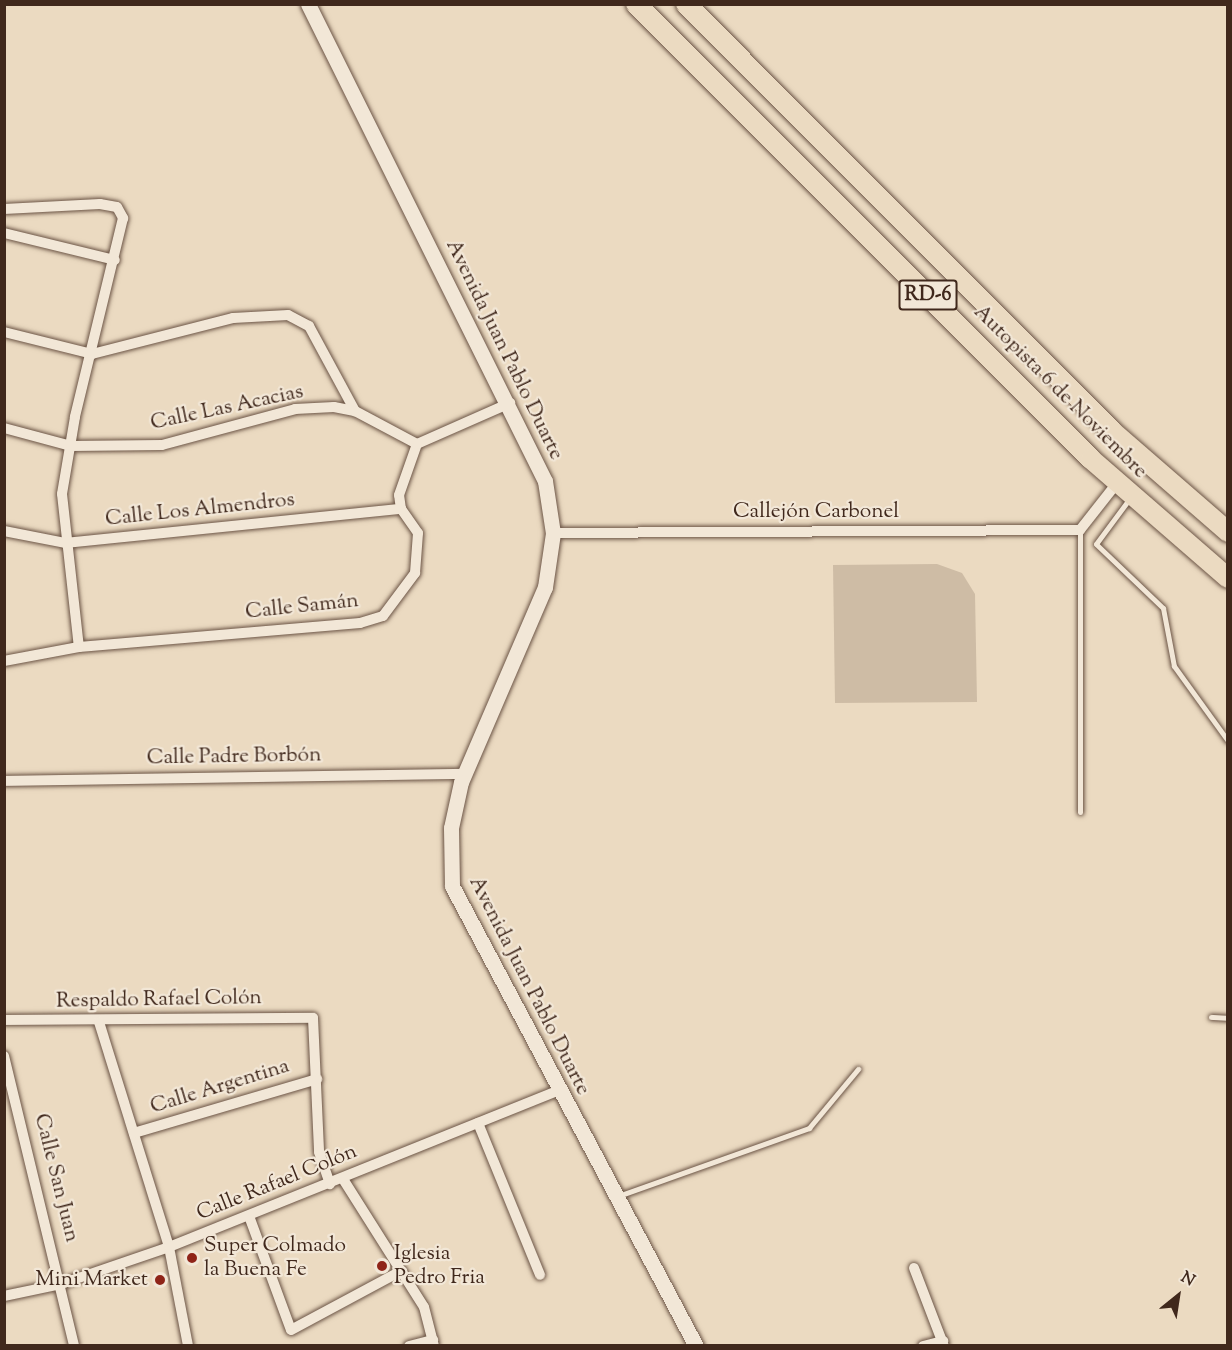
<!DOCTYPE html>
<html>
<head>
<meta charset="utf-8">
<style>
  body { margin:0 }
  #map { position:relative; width:1232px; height:1350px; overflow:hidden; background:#ebdac1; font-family:"Sorts Mill Goudy",serif }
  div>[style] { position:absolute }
  .green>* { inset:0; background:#cebca5 }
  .roads { filter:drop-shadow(0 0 2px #6b5445) drop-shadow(0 0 2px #6b5445) }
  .lane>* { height:5px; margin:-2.5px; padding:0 2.5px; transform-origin:2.5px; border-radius:2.5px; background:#f2e7d7 }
  .street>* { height:10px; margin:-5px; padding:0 5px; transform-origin:5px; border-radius:5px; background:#f2e7d7 }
  .secondary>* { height:15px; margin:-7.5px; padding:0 7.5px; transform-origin:7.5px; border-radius:7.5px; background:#f2e7d7 }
  .highway>* { height:20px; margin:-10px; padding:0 10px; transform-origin:10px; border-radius:10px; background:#ebdac1 }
  .dots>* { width:16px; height:16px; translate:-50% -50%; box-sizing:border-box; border:3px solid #f2e7d7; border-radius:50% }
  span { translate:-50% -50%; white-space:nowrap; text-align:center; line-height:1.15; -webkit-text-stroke:4.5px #f2e7d7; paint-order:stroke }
  .shield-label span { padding:2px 4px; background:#f2e7d7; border:2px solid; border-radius:4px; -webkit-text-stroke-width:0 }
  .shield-label { font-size:20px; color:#40281c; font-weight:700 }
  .street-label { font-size:21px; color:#40281c }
  .poi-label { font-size:21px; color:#40281c }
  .left { translate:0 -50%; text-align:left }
  .right { translate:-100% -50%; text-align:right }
  .frame { position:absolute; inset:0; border:6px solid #40281c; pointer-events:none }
  .north { position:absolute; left:1148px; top:1266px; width:60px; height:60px; -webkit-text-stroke:4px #f2e7d7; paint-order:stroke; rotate:30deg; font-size:16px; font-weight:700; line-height:24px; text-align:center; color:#40281c }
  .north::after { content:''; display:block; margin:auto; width:21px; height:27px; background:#40281c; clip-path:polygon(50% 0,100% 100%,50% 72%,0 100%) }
</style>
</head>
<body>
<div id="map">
  <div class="green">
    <i style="clip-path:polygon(937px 564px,962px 573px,975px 594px,977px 702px,835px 703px,833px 565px)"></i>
  </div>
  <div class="roads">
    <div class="lane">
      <i style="left:1130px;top:498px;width:57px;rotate:126.5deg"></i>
      <i style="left:1096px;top:544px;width:93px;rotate:43.7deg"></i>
      <i style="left:1163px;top:608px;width:59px;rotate:79.3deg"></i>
      <i style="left:1174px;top:666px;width:92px;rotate:54.2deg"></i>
      <i style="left:1080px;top:812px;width:282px;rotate:-90deg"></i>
      <i style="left:1211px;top:1017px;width:17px;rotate:3deg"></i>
      <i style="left:618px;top:1196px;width:203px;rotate:-19.6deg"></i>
      <i style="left:809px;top:1128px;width:77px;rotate:-50.3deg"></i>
    </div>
    <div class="street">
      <i style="left:4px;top:209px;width:96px;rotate:-3deg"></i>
      <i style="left:100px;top:204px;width:17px;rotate:10deg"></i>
      <i style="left:117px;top:207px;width:13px;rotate:61deg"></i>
      <i style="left:123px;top:218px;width:205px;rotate:103.6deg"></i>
      <i style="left:75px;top:417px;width:78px;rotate:99.6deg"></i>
      <i style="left:62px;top:494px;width:154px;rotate:83.7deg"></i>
      <i style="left:4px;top:233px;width:114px;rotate:13.7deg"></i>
      <i style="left:4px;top:332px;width:91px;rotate:14deg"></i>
      <i style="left:92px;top:354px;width:146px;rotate:-14.3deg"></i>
      <i style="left:233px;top:318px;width:55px;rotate:-3.1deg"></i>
      <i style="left:288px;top:315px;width:24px;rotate:28deg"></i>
      <i style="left:309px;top:326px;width:97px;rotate:61.6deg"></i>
      <i style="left:4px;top:428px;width:69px;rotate:15deg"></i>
      <i style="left:71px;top:446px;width:91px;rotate:-0.6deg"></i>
      <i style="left:162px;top:445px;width:138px;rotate:-15.1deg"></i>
      <i style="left:295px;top:409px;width:39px;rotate:-3deg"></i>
      <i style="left:334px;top:407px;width:21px;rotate:11deg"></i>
      <i style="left:355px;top:411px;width:70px;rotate:28deg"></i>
      <i style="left:4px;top:531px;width:62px;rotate:11.1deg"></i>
      <i style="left:65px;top:543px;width:338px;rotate:-5.8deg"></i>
      <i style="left:553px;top:533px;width:527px;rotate:-0.33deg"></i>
      <i style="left:1080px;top:530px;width:60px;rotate:-51.8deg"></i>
      <i style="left:4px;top:661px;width:76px;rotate:-10.6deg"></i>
      <i style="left:79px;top:647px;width:282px;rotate:-4.9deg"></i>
      <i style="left:360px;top:623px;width:24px;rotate:-17deg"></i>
      <i style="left:383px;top:616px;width:54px;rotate:-53.3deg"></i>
      <i style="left:415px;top:573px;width:40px;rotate:-85.7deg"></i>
      <i style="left:418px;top:533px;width:29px;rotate:-125deg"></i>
      <i style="left:401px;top:509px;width:14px;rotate:-98deg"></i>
      <i style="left:399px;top:495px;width:54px;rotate:-70.6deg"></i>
      <i style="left:417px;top:444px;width:102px;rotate:-23.8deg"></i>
      <i style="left:4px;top:781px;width:460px;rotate:-0.9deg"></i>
      <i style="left:4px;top:1020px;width:309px;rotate:-0.4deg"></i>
      <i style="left:313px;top:1018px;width:134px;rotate:87.4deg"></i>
      <i style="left:319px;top:1152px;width:34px;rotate:71deg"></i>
      <i style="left:99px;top:1022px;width:236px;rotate:72.7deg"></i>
      <i style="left:169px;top:1247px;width:101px;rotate:79.1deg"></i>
      <i style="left:4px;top:1056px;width:298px;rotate:76.4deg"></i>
      <i style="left:478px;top:1123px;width:164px;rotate:67.8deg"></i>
      <i style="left:134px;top:1133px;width:191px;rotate:-16.4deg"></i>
      <i style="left:343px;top:1179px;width:151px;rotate:57.7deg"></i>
      <i style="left:424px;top:1307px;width:40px;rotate:75.6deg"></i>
      <i style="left:249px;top:1216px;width:121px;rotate:69.8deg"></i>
      <i style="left:291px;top:1330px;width:125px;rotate:-28.2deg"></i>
      <i style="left:914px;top:1268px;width:84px;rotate:69deg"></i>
      <i style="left:4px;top:1296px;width:58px;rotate:-11.9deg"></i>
      <i style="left:61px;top:1284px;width:114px;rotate:-18.9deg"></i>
      <i style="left:169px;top:1247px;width:419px;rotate:-21.9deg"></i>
      <i style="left:409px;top:1346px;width:25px;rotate:-14deg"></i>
      <i style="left:923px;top:1346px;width:21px;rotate:-14deg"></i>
    </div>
    <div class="secondary">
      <i style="left:308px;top:4px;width:533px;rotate:63.58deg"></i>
      <i style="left:545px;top:481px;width:53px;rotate:81.3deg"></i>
      <i style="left:553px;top:533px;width:55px;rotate:98.4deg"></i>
      <i style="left:545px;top:587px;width:212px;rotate:113.3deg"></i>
      <i style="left:461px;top:782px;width:47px;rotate:102.3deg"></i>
      <i style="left:451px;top:828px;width:58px;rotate:89deg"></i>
      <i style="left:452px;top:886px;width:521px;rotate:62.06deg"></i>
    </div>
    <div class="highway">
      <i style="left:636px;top:4px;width:643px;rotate:45deg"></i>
      <i style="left:1091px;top:459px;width:181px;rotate:41deg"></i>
      <i style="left:686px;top:4px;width:603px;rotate:45.07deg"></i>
      <i style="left:1112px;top:431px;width:154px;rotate:41deg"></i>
    </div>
  </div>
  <div class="dots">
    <i style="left:192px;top:1258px;background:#8f2418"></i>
    <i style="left:382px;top:1266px;background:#8f2418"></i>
    <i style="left:160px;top:1280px;background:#8f2418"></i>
  </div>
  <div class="shield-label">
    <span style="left:928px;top:295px">RD-6</span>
  </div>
  <div class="street-label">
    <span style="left:504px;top:350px;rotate:64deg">Avenida Juan Pablo Duarte</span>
    <span style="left:1060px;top:392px;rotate:45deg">Autopista 6 de Noviembre</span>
    <span style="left:227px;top:408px;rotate:-12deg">Calle Las Acacias</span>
    <span style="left:200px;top:510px;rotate:-6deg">Calle Los Almendros</span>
    <span style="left:816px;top:512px">Callejón Carbonel</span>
    <span style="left:302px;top:607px;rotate:-6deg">Calle Samán</span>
    <span style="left:234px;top:757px;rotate:-1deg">Calle Padre Borbón</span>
    <span style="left:529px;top:986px;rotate:63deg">Avenida Juan Pablo Duarte</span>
    <span style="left:159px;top:1000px;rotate:-1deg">Respaldo Rafael Colón</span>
    <span style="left:220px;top:1087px;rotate:-17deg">Calle Argentina</span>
    <span style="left:56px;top:1178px;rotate:76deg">Calle San Juan</span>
    <span style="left:277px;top:1183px;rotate:-22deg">Calle Rafael Colón</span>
  </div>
  <div class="poi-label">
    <span class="left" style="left:204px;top:1258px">Super Colmado<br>la Buena Fe</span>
    <span class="left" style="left:394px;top:1266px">Iglesia<br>Pedro Fria</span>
    <span class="right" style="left:148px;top:1280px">Mini Market</span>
  </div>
  <div class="frame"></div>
  <div class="north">N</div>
</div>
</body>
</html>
